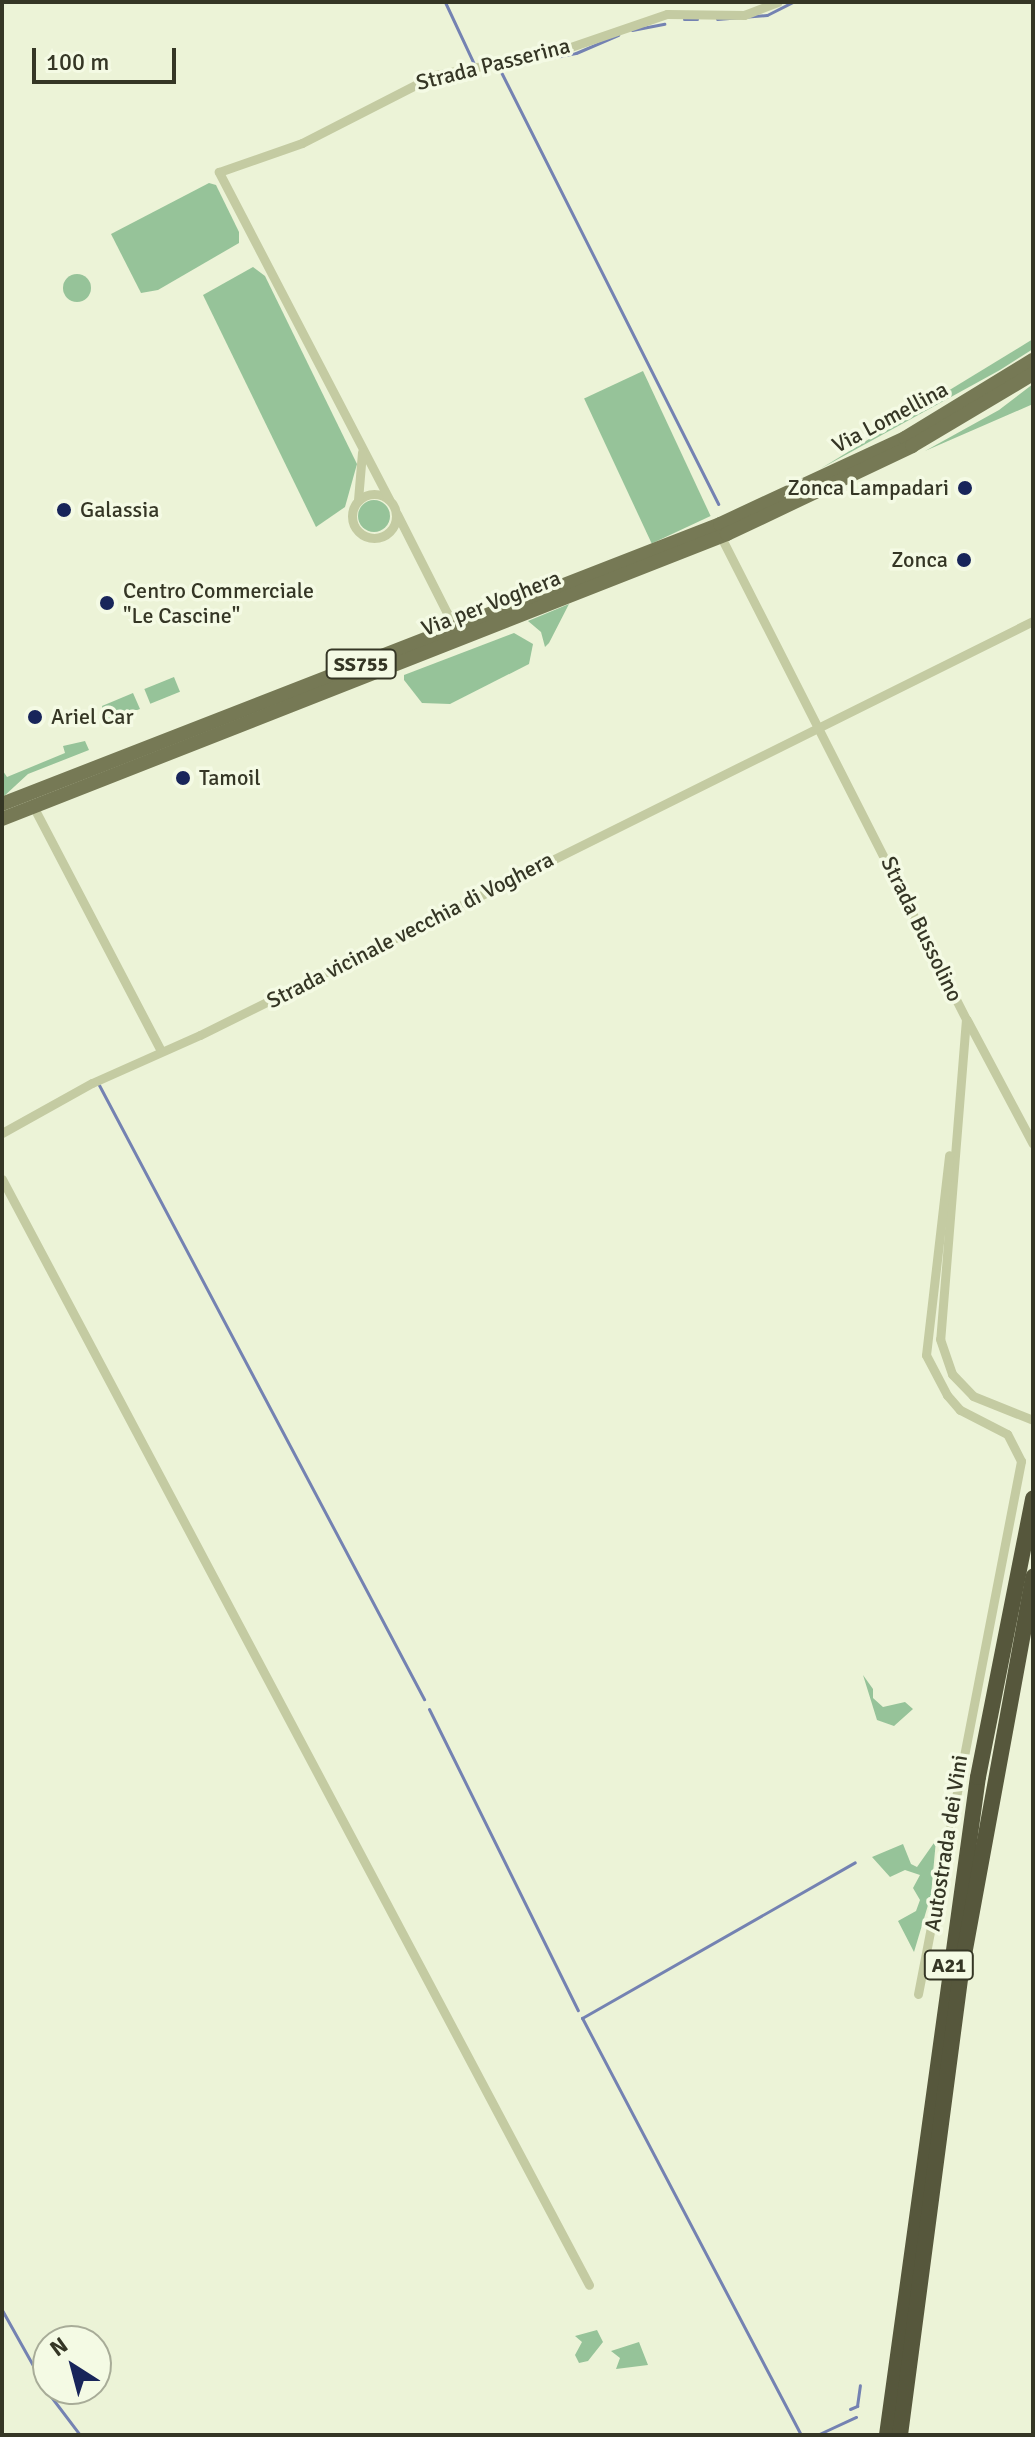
<!DOCTYPE html>
<html>
<head>
<meta charset="utf-8">
<style>
  body { margin:0 }
  #map { position:relative; width:1035px; height:2437px; overflow:hidden; background:#ecf3d7; font-family:Signika,sans-serif }
  div>[style] { position:absolute }
  .green>* { inset:0; background:#96c399; transform-origin:0 0 }
  .round { border-radius:50% }
  .stream>* { height:3px; margin:-1.5px; padding:0 1.5px; transform-origin:1.5px; border-radius:1.5px; background:#7482b2 }
  .street>* { height:9px; margin:-4.5px; padding:0 4.5px; transform-origin:4.5px; border-radius:4.5px; background:#c4cba2 }
  .street>.ring { margin:-4.5px; padding:0; box-sizing:content-box; background:none; border:9px solid #c4cba2; border-radius:50% }
  .primary>* { height:14px; margin:-7px; padding:0 7px; transform-origin:7px; border-radius:7px; background:#767955 }
  .highway>* { height:16px; margin:-8px; padding:0 8px; transform-origin:8px; border-radius:8px; background:#56573c }
  .dots>* { width:22px; height:22px; translate:-50% -50%; box-sizing:border-box; border:4px solid #f4fae4; border-radius:50% }
  span { translate:-50% -50%; white-space:nowrap; text-align:center; line-height:1.15; -webkit-text-stroke:7px #f4fae4; paint-order:stroke }
  .shield-label span { padding:2px 6px; background:#f4fae4; border:2px solid; border-radius:6px; -webkit-text-stroke-width:0 }
  .shield-label { font-size:20px; color:#353625; font-weight:700 }
  .street-label { font-size:22px; color:#353625 }
  .poi-label { font-size:22px; color:#353625 }
  .right { translate:-100% -50%; text-align:right }
  .left { translate:0 -50%; text-align:left }
  .frame { position:absolute; inset:0; border:4px solid #353625; pointer-events:none }
  .north { position:absolute; left:32px; top:2325px; width:80px; height:80px; box-sizing:border-box; background:#f4fae4; border:2px solid #a8ac98; border-radius:50%; rotate:324deg; font-size:22px; font-weight:700; line-height:32px; text-align:center; color:#353625 }
  .north::after { content:''; display:block; margin:auto; width:28px; height:36px; background:#18255a; clip-path:polygon(50% 0,100% 100%,50% 72%,0 100%) }
  .scale { position:absolute; left:32px; top:48px; width:144px; height:36px; box-sizing:border-box; border:4px solid #353625; border-top:0; padding-left:10px; font-size:24px; line-height:28px; white-space:nowrap; color:#353625; -webkit-text-stroke:6px #f4fae4; paint-order:stroke }
</style>
</head>
<body>
<div id="map">
  <div class="green">
    <i style="clip-path:polygon(209px 183px,216px 185px,239px 232px,239px 243px,158px 290px,141px 293px,111px 234px)"></i>
    <i style="clip-path:polygon(253px 267px,265px 276px,357px 464px,345px 507px,316px 527px,203px 295px)"></i>
    <i class="round" style="left:63px;top:274px;width:28px;height:28px"></i>
    <i style="clip-path:polygon(1033px 339px,1033px 349px,1000px 370px,820px 469px)"></i>
    <i style="left:643px;top:371px;width:160px;height:65px;rotate:65deg"></i>
    <i style="clip-path:polygon(1033px 384px,1033px 404px,925px 451px,999px 410px)"></i>
    <i class="round" style="left:358px;top:500px;width:32px;height:32px"></i>
    <i style="clip-path:polygon(569px 604px,549px 643px,545px 647px,541px 632px,528px 621px)"></i>
    <i style="clip-path:polygon(514px 633px,533px 644px,529px 664px,450px 704px,422px 703px,404px 680px,404px 675px)"></i>
    <i style="left:174px;top:677px;width:16px;height:32px;rotate:68deg"></i>
    <i style="clip-path:polygon(133px 693px,140px 709px,106px 721px,102px 706px)"></i>
    <i style="clip-path:polygon(85px 741px,89px 750px,28px 774px,2px 798px,3px 771px,7px 777px,65px 753px,63px 746px)"></i>
    <i style="clip-path:polygon(863px 1675px,873px 1689px,873px 1698px,883px 1707px,905px 1702px,913px 1709px,894px 1726px,877px 1720px)"></i>
    <i style="clip-path:polygon(936px 1840px,931px 1895px,914px 1952px,898px 1921px,916px 1911px,920px 1900px,913px 1888px,920px 1875px,905px 1870px,890px 1877px,872px 1857px,903px 1844px,911px 1864px,917px 1867px)"></i>
    <i style="clip-path:polygon(597px 2330px,603px 2342px,588px 2361px,579px 2363px,575px 2355px,582px 2342px,575px 2336px)"></i>
    <i style="clip-path:polygon(639px 2342px,648px 2365px,616px 2369px,620px 2358px,611px 2351px)"></i>
  </div>
  <div class="stream">
    <i style="left:445px;top:2px;width:68px;rotate:64.9deg"></i>
    <i style="left:684px;top:19px;width:13px"></i>
    <i style="left:717px;top:19px;width:50px;rotate:-4.6deg"></i>
    <i style="left:767px;top:15px;width:29px;rotate:-27deg"></i>
    <i style="left:632px;top:30px;width:33px;rotate:-11deg"></i>
    <i style="left:499px;top:68px;width:488px;rotate:63.3deg"></i>
    <i style="left:499px;top:68px;width:78px;rotate:-11deg"></i>
    <i style="left:576px;top:53px;width:46px;rotate:-23.2deg"></i>
    <i style="left:99px;top:1085px;width:695px;rotate:62.11deg"></i>
    <i style="left:429px;top:1709px;width:336px;rotate:63.7deg"></i>
    <i style="left:2px;top:2310px;width:96px;rotate:60.8deg"></i>
    <i style="left:49px;top:2394px;width:51px;rotate:52.9deg"></i>
    <i style="left:850px;top:2409px;width:8px;rotate:-23deg"></i>
    <i style="left:857px;top:2406px;width:21px;rotate:-82deg"></i>
    <i style="left:800px;top:2433px;width:469px;rotate:-117.7deg"></i>
    <i style="left:582px;top:2018px;width:314px;rotate:-29.7deg"></i>
    <i style="left:817px;top:2435px;width:43px;rotate:-24.8deg"></i>
  </div>
  <div class="street">
    <i class="ring" style="left:352px;top:494px;width:35px;height:35px"></i>
    <i style="left:389px;top:499px;width:369px;rotate:-117.5deg"></i>
    <i style="left:219px;top:172px;width:88px;rotate:-19.3deg"></i>
    <i style="left:302px;top:143px;width:149px;rotate:-27.1deg"></i>
    <i style="left:435px;top:75px;width:123px;rotate:-10.8deg"></i>
    <i style="left:556px;top:52px;width:117px;rotate:-18.9deg"></i>
    <i style="left:667px;top:14px;width:77px;rotate:0.7deg"></i>
    <i style="left:744px;top:15px;width:36px;rotate:-21deg"></i>
    <i style="left:358px;top:500px;width:48px;rotate:-85.2deg"></i>
    <i style="left:397px;top:514px;width:111px;rotate:63.2deg"></i>
    <i style="left:447px;top:613px;width:17px;rotate:45deg"></i>
    <i style="left:721px;top:537px;width:541px;rotate:63.06deg"></i>
    <i style="left:966px;top:1019px;width:321px;rotate:94.6deg"></i>
    <i style="left:940px;top:1339px;width:37px;rotate:71deg"></i>
    <i style="left:952px;top:1374px;width:30px;rotate:46deg"></i>
    <i style="left:973px;top:1396px;width:65px;rotate:21.8deg"></i>
    <i style="left:33px;top:806px;width:276px;rotate:62.4deg"></i>
    <i style="left:967px;top:1020px;width:140px;rotate:62deg"></i>
    <i style="left:2px;top:1133px;width:103px;rotate:-29.1deg"></i>
    <i style="left:92px;top:1083px;width:118px;rotate:-24deg"></i>
    <i style="left:200px;top:1035px;width:930px;rotate:-26.43deg"></i>
    <i style="left:2px;top:1179px;width:1252px;rotate:62.04deg"></i>
    <i style="left:918px;top:1994px;width:543px;rotate:-79.06deg"></i>
    <i style="left:1021px;top:1461px;width:30px;rotate:-117deg"></i>
    <i style="left:1007px;top:1434px;width:53px;rotate:-152.9deg"></i>
    <i style="left:960px;top:1410px;width:20px;rotate:-131deg"></i>
    <i style="left:947px;top:1395px;width:45px;rotate:-117.7deg"></i>
    <i style="left:926px;top:1355px;width:201px;rotate:-83.4deg"></i>
  </div>
  <div class="primary">
    <i style="left:2px;top:804px;width:771px;rotate:-21.3deg"></i>
    <i style="left:720px;top:524px;width:204px;rotate:-24.9deg"></i>
    <i style="left:905px;top:438px;width:150px;rotate:-31.4deg"></i>
    <i style="left:2px;top:819px;width:779px;rotate:-21.46deg"></i>
    <i style="left:727px;top:534px;width:205px;rotate:-25.4deg"></i>
    <i style="left:912px;top:446px;width:141px;rotate:-30.8deg"></i>
  </div>
  <div class="highway">
    <i style="left:887px;top:2435px;width:664px;rotate:-82.13deg"></i>
    <i style="left:978px;top:1777px;width:284px;rotate:-78.8deg"></i>
    <i style="left:900px;top:2435px;width:468px;rotate:-82.5deg"></i>
    <i style="left:961px;top:1971px;width:401px;rotate:-79.6deg"></i>
  </div>
  <div class="dots">
    <i style="left:965px;top:488px;background:#18255a"></i>
    <i style="left:64px;top:510px;background:#18255a"></i>
    <i style="left:964px;top:560px;background:#18255a"></i>
    <i style="left:107px;top:603px;background:#18255a"></i>
    <i style="left:35px;top:717px;background:#18255a"></i>
    <i style="left:183px;top:778px;background:#18255a"></i>
  </div>
  <div class="shield-label">
    <span style="left:361px;top:664px">SS755</span>
    <span style="left:949px;top:1965px">A21</span>
  </div>
  <div class="street-label">
    <span style="left:493px;top:64px;rotate:-14deg">Strada Passerina</span>
    <span style="left:890px;top:417px;rotate:-28deg">Via Lomellina</span>
    <span style="left:491px;top:603px;rotate:-21deg">Via per Voghera</span>
    <span style="left:922px;top:929px;rotate:64deg">Strada Bussolino</span>
    <span style="left:410px;top:930px;rotate:-27deg">Strada vicinale vecchia di Voghera</span>
    <span style="left:946px;top:1843px;rotate:-81deg">Autostrada dei Vini</span>
  </div>
  <div class="poi-label">
    <span class="right" style="left:949px;top:488px">Zonca Lampadari</span>
    <span class="left" style="left:80px;top:510px">Galassia</span>
    <span class="right" style="left:948px;top:560px">Zonca</span>
    <span class="left" style="left:123px;top:603px">Centro Commerciale<br>"Le Cascine"</span>
    <span class="left" style="left:51px;top:717px">Ariel Car</span>
    <span class="left" style="left:199px;top:778px">Tamoil</span>
  </div>
  <div class="frame"></div>
  <div class="north">N</div>
  <div class="scale">100 m</div>
</div>
</body>
</html>
